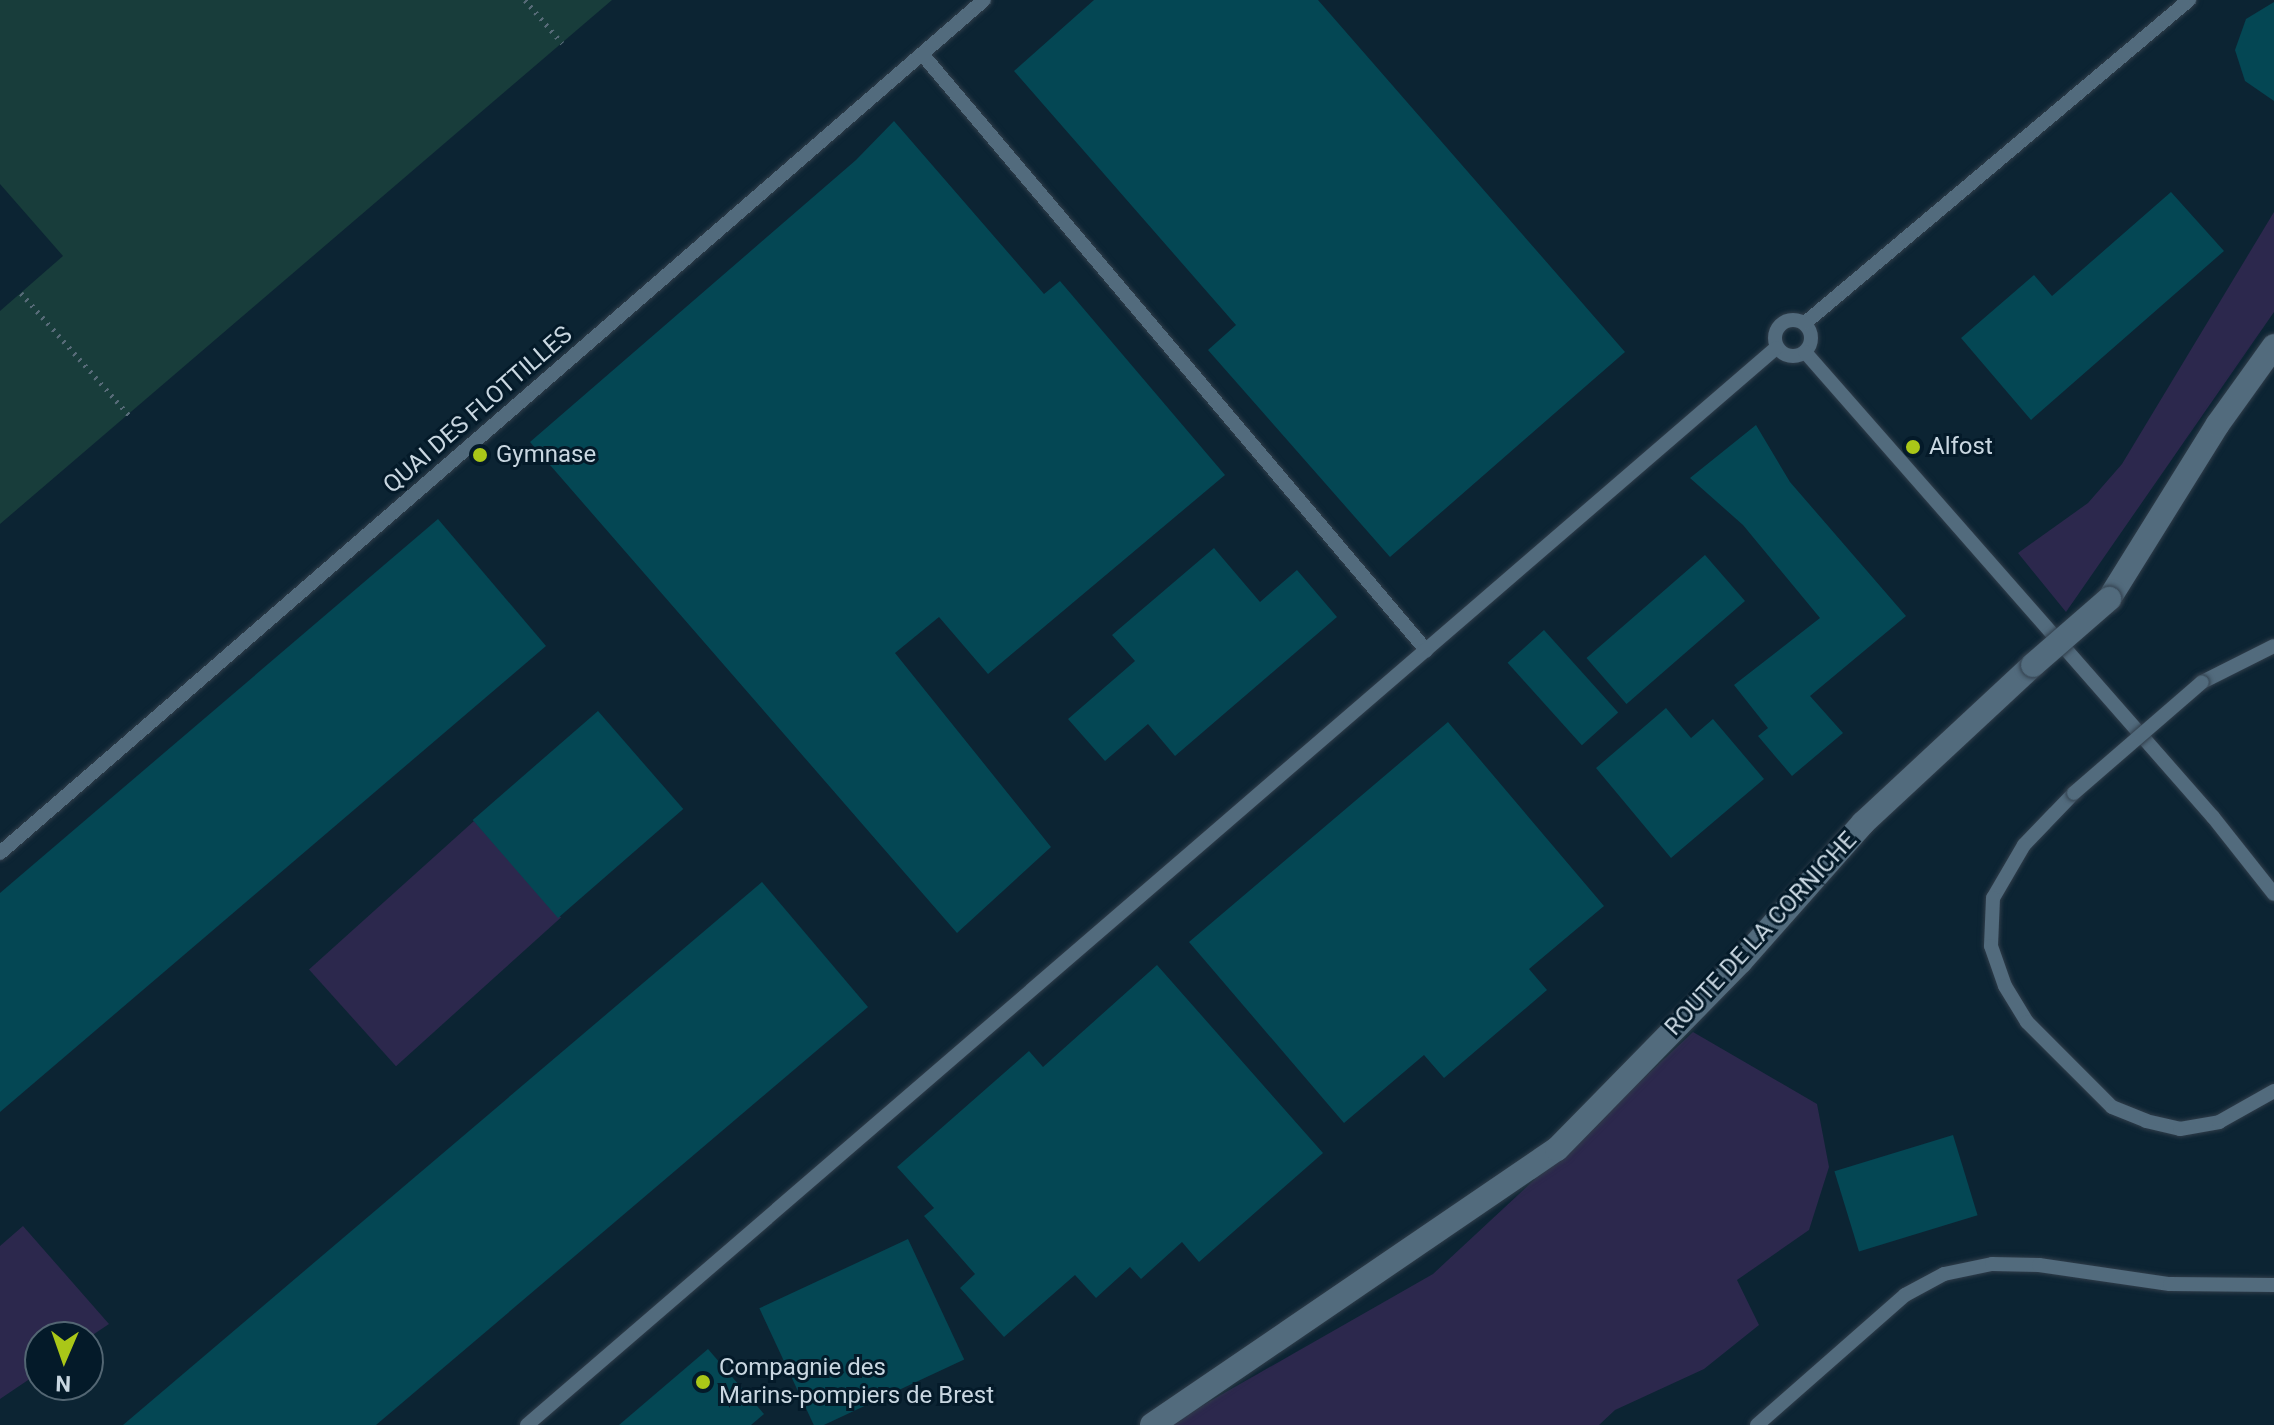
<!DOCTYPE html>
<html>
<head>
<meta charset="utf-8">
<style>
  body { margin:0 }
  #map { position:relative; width:2274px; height:1425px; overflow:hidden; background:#0c2433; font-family:Roboto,sans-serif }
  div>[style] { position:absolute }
  .green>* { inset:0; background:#2c284d; transform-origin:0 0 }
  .water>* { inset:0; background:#183d3b }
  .pier>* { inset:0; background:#0c2433 }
  .building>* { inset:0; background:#044754; transform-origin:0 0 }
  .path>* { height:5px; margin-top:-2.5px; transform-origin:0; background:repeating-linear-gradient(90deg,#576b78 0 2px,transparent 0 8px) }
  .roads { filter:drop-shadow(0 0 2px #303d4a) drop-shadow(0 0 2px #303d4a) }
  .service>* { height:14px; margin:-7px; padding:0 7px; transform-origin:7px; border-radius:7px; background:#526b7d }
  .service>.ring { margin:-7px; padding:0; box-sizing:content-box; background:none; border:14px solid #526b7d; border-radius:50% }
  .minor>* { height:24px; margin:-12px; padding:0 12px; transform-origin:12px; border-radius:12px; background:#526b7d }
  .bridges { filter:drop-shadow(0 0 2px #303d4a) drop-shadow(0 0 2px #303d4a) }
  .service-bridge>* { height:14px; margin:-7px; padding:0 7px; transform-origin:7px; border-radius:7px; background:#526b7d }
  .minor-bridge>* { height:24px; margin:-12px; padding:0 12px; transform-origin:12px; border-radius:12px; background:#526b7d }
  .dots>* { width:22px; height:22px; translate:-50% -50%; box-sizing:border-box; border:4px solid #041a29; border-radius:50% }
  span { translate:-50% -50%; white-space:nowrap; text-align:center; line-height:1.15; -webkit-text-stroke:6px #041a29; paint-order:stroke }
  .street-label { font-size:24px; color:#c9d7e1 }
  .poi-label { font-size:24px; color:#c9d7e1 }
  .left { translate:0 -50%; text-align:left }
  .north { position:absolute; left:24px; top:1321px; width:80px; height:80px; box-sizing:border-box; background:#041a29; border:2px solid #536673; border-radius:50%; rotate:182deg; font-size:22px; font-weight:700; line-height:32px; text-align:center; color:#c9d7e1 }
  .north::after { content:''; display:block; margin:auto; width:28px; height:36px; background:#aac718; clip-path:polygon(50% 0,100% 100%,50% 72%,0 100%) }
</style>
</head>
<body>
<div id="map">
  <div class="green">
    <i style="clip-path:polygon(2274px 212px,2274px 312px,2066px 612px,2018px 553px,2088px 503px,2122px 464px)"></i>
    <i style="left:474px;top:821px;width:130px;height:222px;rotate:48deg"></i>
    <i style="clip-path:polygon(1693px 1032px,1817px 1104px,1829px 1167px,1809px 1230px,1737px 1280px,1759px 1325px,1704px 1369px,1615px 1410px,1599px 1425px,1168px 1425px,1433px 1274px)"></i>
    <i style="clip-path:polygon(23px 1226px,109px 1324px,88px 1338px,40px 1337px,40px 1372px,0 1399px,0 1246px)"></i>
  </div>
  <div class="water">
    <i style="clip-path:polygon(0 0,612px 0,0 524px)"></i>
  </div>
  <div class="pier">
    <i style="clip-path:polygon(0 184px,63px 256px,0 311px)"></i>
  </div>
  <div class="building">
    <i style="clip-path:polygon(1094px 0,1318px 0,1625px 352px,1390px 557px,1208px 350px,1236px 325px,1014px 71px)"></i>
    <i style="clip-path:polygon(2274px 2px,2274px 101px,2245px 81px,2235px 50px,2246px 19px)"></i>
    <i style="clip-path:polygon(894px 121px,1044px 294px,1060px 281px,1225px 475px,988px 674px,939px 617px,895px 653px,1051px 847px,957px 933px,530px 442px,856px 160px)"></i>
    <i style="clip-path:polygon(2171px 192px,2224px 251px,2031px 420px,1961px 338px,2034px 275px,2052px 296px)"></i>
    <i style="clip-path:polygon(1756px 425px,1790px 482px,1906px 616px,1810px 696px,1843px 733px,1792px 776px,1758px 736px,1768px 728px,1734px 685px,1820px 618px,1743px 525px,1690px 478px)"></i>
    <i style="clip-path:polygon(438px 519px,546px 646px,0 1112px,0 893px)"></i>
    <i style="clip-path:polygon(1214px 548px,1260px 602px,1297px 570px,1337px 617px,1175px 756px,1148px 724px,1105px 761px,1068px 719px,1135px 661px,1112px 635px)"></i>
    <i style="left:1705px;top:555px;width:61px;height:157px;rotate:49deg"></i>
    <i style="left:1544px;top:630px;width:111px;height:49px;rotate:48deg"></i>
    <i style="clip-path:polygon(1666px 708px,1691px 738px,1713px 719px,1764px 779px,1671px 858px,1596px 768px)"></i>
    <i style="left:598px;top:711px;width:130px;height:166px;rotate:49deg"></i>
    <i style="clip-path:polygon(1448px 722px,1604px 906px,1529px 969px,1547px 990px,1444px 1078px,1424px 1055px,1344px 1123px,1189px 942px)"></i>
    <i style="clip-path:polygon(762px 882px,868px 1007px,376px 1425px,123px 1425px)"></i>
    <i style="clip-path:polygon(1157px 965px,1323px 1153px,1199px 1262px,1182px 1242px,1141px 1279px,1130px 1267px,1096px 1298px,1075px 1275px,1004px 1337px,960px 1288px,975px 1274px,924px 1216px,934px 1208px,897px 1167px,1029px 1051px,1043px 1067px)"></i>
    <i style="left:1953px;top:1135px;width:84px;height:124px;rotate:73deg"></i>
    <i style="left:908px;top:1239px;width:133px;height:164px;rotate:65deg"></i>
    <i style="clip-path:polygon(708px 1349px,764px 1414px,751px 1425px,619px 1425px)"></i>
  </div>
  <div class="path">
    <i style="left:525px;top:0;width:57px;rotate:49.3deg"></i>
    <i style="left:21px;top:293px;width:163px;rotate:48.5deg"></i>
  </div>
  <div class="roads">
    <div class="service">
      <i style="left:922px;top:54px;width:781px;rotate:49.78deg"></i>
      <i class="ring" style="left:1775px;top:320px;width:22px;height:22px"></i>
      <i style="left:1805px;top:323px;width:502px;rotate:-40.07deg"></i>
      <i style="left:1805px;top:352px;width:619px;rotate:48.74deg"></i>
      <i style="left:2213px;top:817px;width:98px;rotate:51.6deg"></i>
      <i style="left:2202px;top:682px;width:80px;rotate:-26.6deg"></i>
      <i style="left:2074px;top:793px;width:72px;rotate:133.9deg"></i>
      <i style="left:2024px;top:845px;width:61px;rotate:120.3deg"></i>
      <i style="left:1993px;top:898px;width:48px;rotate:92.4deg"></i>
      <i style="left:1991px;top:946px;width:42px;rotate:70.7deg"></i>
      <i style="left:2005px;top:986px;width:42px;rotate:58.6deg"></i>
      <i style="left:2027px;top:1022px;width:120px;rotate:45deg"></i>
      <i style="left:2112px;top:1107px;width:37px;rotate:22deg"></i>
      <i style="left:2146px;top:1121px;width:35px;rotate:13deg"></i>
      <i style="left:2180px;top:1129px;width:40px;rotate:-10deg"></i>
      <i style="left:2219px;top:1122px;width:63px;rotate:-29.4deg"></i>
      <i style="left:0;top:853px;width:1302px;rotate:-40.92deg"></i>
      <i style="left:527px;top:1425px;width:1649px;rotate:-40.77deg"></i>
      <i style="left:1757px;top:1425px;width:197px;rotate:-41.3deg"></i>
      <i style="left:1905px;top:1295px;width:44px;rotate:-28.3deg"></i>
      <i style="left:1944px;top:1274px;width:49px;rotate:-11.8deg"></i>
      <i style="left:1992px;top:1264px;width:47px;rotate:1.2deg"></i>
      <i style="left:2039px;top:1265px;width:132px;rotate:8.3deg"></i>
      <i style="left:2170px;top:1284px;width:104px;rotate:0.6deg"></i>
    </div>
    <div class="minor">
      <i style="left:2109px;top:599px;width:206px;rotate:-58.1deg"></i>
      <i style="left:2218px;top:424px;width:96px;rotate:-54.3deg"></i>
      <i style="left:1152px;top:1425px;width:490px;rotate:-34.3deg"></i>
      <i style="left:1557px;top:1149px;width:263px;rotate:-45.6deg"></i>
      <i style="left:1741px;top:961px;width:184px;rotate:-48.5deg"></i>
      <i style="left:1863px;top:823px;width:232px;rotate:-42.9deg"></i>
    </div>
  </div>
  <div class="bridges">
    <div class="service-bridge">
      <i style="left:2074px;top:793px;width:169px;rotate:-40.9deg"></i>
    </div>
    <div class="minor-bridge">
      <i style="left:2033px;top:665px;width:101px;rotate:-41deg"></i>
    </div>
  </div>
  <div class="dots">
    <i style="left:1913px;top:447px;background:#aac718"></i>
    <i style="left:480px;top:455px;background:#aac718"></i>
    <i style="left:703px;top:1382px;background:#aac718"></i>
  </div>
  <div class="street-label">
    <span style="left:478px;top:410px;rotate:-41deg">QUAI DES FLOTTILLES</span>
    <span style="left:1761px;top:934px;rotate:-47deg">ROUTE DE LA CORNICHE</span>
  </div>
  <div class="poi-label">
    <span class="left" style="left:1929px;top:447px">Alfost</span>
    <span class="left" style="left:496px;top:455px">Gymnase</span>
    <span class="left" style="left:719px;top:1382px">Compagnie des<br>Marins-pompiers de Brest</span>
  </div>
  <div class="north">N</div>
</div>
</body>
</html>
